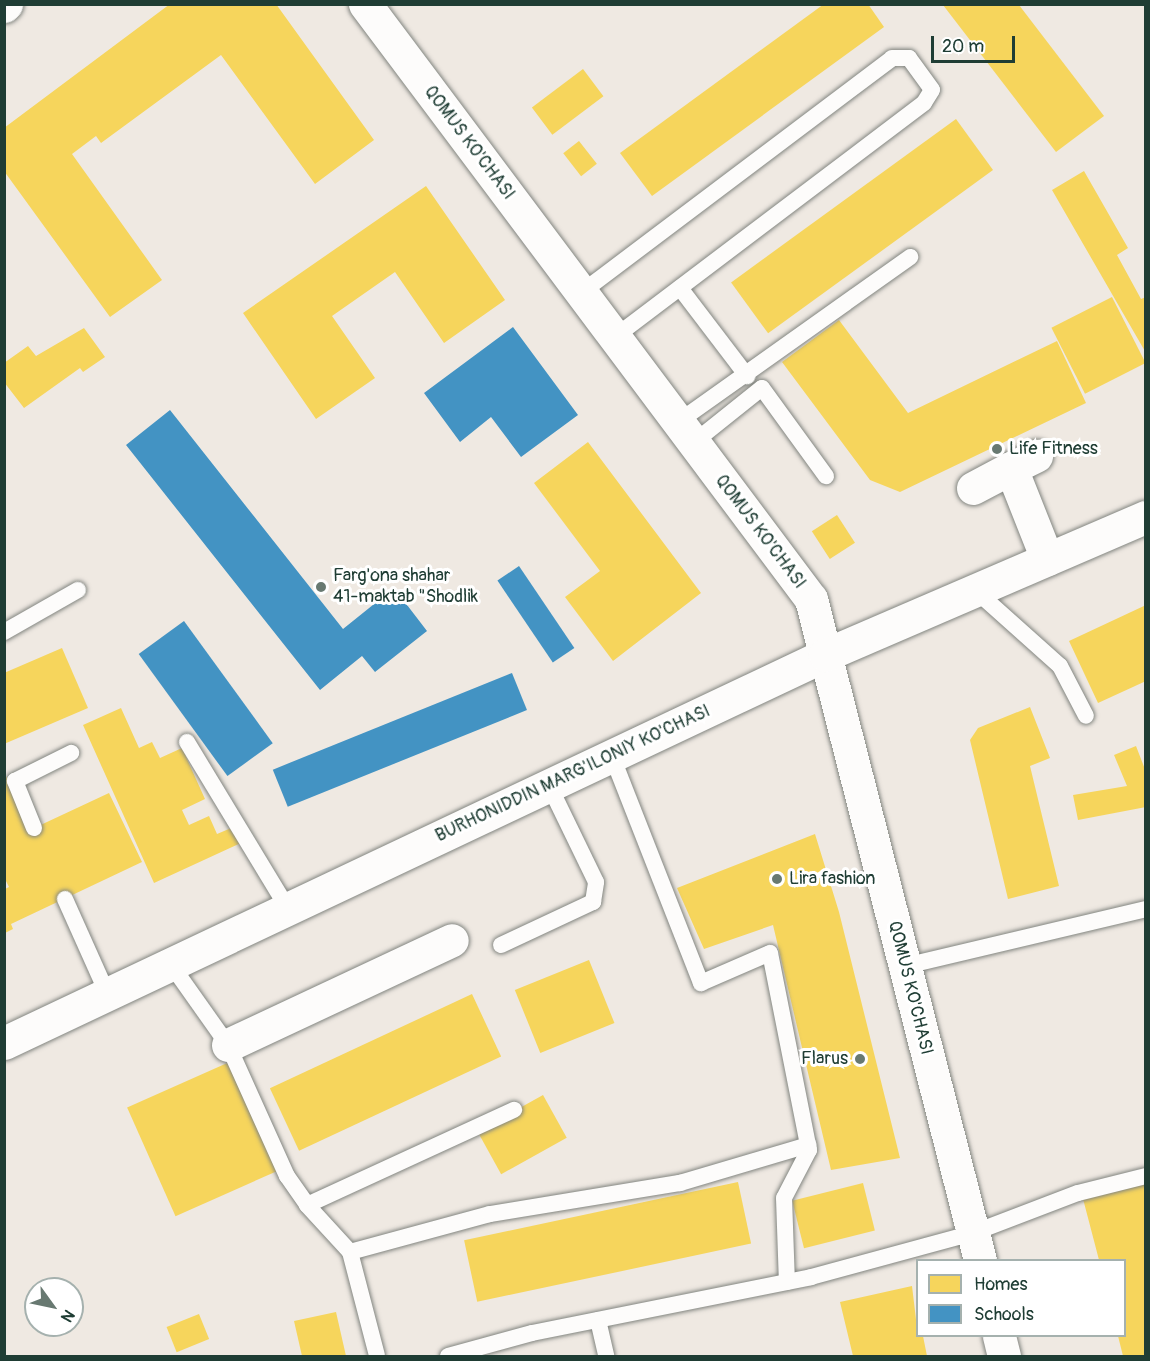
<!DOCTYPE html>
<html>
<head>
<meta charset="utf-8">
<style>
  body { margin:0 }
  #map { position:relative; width:1150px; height:1361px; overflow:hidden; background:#efe9e2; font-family:Pangolin,sans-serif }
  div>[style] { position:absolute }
  .homes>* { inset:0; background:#f6d55c; transform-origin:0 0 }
  .schools>* { inset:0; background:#4393c3; transform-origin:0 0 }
  .roads { filter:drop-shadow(0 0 2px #828580) drop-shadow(0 0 2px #828580) }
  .lane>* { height:16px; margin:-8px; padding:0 8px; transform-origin:8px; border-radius:8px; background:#fdfcfb }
  .street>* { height:33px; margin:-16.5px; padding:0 16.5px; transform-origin:16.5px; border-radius:16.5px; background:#fdfcfb }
  .secondary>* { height:33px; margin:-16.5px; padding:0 16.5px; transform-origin:16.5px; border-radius:16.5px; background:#fdfcfb }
  .dots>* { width:16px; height:16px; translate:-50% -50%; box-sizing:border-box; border:3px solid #fff; border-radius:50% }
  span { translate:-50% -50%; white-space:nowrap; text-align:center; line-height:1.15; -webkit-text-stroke:6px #fff; paint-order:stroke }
  .street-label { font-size:18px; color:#1f3d34 }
  .poi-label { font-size:18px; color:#1f3d34 }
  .left { translate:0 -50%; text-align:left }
  .right { translate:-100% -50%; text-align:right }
  .frame { position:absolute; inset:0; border:6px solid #1f3d34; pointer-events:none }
  .legend { position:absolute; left:916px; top:1259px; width:210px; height:78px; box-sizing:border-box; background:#fff; border:2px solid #a5b1ae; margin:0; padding:8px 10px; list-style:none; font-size:18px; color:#1f3d34 }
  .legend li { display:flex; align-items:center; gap:12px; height:30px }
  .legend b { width:30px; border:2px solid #a5b1ae }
  .north { position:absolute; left:24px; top:1277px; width:60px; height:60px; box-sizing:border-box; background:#fff; border:2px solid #a5b1ae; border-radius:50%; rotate:123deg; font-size:16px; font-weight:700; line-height:24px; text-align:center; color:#1f3d34 }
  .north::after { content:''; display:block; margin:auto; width:21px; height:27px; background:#687971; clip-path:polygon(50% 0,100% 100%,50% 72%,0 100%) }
  .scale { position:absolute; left:931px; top:36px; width:84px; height:27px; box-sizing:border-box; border:3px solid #1f3d34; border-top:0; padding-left:8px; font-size:18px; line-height:21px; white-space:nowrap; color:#1f3d34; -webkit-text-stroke:4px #fff; paint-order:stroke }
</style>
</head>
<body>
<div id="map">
  <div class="homes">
    <i style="clip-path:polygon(170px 4px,276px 4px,374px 140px,315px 184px,221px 55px,101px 143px,96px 136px,72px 154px,162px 280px,110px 317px,4px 171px,4px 128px)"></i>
    <i style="clip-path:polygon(824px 4px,868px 4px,884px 27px,652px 196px,620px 153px)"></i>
    <i style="clip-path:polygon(943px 5px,1019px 5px,1104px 116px,1056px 152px)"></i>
    <i style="left:583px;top:69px;width:34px;height:64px;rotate:53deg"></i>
    <i style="left:956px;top:119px;width:63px;height:278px;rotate:54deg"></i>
    <i style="left:579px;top:141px;width:29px;height:20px;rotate:52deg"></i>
    <i style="clip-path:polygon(1084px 171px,1128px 248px,1117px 255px,1141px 299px,1146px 297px,1146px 353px,1052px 190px)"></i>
    <i style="clip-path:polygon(426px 186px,505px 300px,444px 343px,395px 272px,332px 316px,375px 378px,316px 419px,243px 313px)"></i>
    <i style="left:1112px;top:297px;width:74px;height:68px;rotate:63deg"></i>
    <i style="clip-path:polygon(839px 320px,908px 413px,1057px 341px,1086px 403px,900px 492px,870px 480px,782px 362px)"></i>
    <i style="clip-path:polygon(84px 328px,105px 357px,83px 372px,80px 368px,24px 408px,4px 382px,4px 363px,28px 346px,36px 356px)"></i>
    <i style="clip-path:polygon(588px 442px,701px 593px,613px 661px,565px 597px,600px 571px,534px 483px)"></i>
    <i style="left:837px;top:515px;width:33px;height:30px;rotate:57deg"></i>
    <i style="clip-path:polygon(1146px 605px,1146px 681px,1098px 703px,1069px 641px)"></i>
    <i style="clip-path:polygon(62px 648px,88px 708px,4px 744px,4px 673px)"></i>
    <i style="clip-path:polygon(1030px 707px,1050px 758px,1030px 766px,1059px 886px,1008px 899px,970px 740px,978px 728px)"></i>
    <i style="clip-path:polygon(121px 708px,139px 748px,152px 742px,160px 758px,182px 748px,205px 799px,182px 810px,189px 825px,209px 816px,217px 834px,236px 826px,243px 842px,154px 883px,83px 725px)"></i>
    <i style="clip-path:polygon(1136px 746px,1146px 772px,1146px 807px,1078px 820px,1073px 795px,1127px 786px,1114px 755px)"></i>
    <i style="clip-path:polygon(4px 772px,32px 829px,109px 793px,142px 862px,11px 924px,13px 929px,5px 933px,5px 889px,9px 887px,4px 877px)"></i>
    <i style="clip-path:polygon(815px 834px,839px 912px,900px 1158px,831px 1170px,773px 925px,704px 949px,677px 888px)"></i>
    <i style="left:589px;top:960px;width:68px;height:80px;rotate:68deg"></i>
    <i style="left:472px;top:994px;width:69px;height:223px;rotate:65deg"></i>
    <i style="left:234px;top:1060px;width:119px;height:117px;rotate:66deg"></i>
    <i style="left:543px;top:1095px;width:49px;height:75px;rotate:61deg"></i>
    <i style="clip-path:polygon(1146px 1178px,1146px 1356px,1123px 1356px,1118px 1336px,1124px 1336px,1124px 1260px,1099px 1260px,1082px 1195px)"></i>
    <i style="left:738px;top:1182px;width:63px;height:280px;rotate:78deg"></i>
    <i style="left:863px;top:1183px;width:49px;height:73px;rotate:76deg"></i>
    <i style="clip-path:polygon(912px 1286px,918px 1336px,923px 1336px,927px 1356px,853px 1356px,840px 1302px)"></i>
    <i style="clip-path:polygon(336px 1312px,346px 1356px,302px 1356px,294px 1321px)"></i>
    <i style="left:199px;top:1314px;width:27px;height:35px;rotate:68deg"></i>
  </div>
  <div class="schools">
    <i style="clip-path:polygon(513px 327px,578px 415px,521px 457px,491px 417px,460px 442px,424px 393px)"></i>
    <i style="clip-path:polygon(170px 410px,343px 629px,394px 588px,427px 631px,375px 672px,362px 656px,320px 690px,126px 445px)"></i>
    <i style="left:519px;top:566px;width:99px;height:26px;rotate:56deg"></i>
    <i style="left:184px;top:621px;width:151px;height:56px;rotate:54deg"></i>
    <i style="left:512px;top:673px;width:40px;height:258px;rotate:68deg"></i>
  </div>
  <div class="roads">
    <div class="lane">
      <i style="left:680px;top:288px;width:111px;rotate:52.7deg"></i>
      <i style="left:582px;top:292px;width:388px;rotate:-37deg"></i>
      <i style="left:892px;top:58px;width:17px"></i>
      <i style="left:909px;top:58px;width:39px;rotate:54deg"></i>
      <i style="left:932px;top:90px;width:15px;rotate:122deg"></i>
      <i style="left:924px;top:103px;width:388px;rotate:142.9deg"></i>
      <i style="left:678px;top:422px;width:285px;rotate:-35.4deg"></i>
      <i style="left:693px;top:443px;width:88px;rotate:-38.6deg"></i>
      <i style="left:762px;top:388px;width:109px;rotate:54deg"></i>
      <i style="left:975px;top:590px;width:114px;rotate:41.8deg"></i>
      <i style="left:1060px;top:666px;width:56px;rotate:62.5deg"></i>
      <i style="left:4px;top:632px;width:85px;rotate:-29.6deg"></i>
      <i style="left:187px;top:742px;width:195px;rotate:58.8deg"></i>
      <i style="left:612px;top:756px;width:244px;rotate:68.6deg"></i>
      <i style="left:701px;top:983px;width:75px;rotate:-23.5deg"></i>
      <i style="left:770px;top:953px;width:201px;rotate:78.8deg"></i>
      <i style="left:809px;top:1150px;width:54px;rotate:117.5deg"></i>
      <i style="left:784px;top:1198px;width:84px;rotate:88deg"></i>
      <i style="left:34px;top:828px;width:51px;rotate:-112deg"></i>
      <i style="left:15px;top:781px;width:63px;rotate:-26.6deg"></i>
      <i style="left:65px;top:899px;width:105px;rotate:65.9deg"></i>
      <i style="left:501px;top:945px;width:102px;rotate:-25.1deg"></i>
      <i style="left:593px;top:902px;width:20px;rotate:-81deg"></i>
      <i style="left:596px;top:882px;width:108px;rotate:-115.9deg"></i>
      <i style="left:172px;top:966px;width:97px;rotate:54.7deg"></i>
      <i style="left:228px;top:1045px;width:144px;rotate:65.8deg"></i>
      <i style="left:287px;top:1176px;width:35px;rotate:55deg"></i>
      <i style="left:307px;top:1205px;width:64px;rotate:47.5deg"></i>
      <i style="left:350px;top:1252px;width:107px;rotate:75.4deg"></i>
      <i style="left:905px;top:966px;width:248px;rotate:-13.3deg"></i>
      <i style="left:307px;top:1205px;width:228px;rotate:-24.7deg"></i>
      <i style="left:350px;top:1252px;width:145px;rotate:-15.2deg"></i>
      <i style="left:490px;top:1214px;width:193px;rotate:-9.3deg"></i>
      <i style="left:680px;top:1183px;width:134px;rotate:-16.5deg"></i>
      <i style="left:598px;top:1320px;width:37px;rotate:77deg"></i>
      <i style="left:448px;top:1356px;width:87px;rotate:-15.3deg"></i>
      <i style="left:532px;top:1333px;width:285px;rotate:-11.3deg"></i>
      <i style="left:811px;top:1277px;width:168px;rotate:-15.2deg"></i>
      <i style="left:973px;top:1233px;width:112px;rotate:-20.9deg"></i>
      <i style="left:1078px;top:1193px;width:70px;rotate:-14deg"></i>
    </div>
    <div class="street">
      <i style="left:365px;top:4px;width:744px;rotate:53.15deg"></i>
      <i style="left:811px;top:599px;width:682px;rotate:75.66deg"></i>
      <i style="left:1011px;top:468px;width:28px;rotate:-26deg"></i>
      <i style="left:973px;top:488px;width:43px;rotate:-27.8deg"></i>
      <i style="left:1011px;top:468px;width:98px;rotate:68.4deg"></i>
      <i style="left:228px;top:1045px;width:247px;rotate:-25.1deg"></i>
      <i style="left:999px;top:1336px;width:21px;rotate:76deg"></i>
    </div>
    <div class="secondary">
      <i style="left:4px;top:6px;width:3px;rotate:-45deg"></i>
      <i style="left:4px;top:1043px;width:908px;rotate:-25.3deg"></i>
      <i style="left:825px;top:655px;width:349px;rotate:-23.3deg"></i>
    </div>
  </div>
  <div class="dots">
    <i style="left:997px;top:449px;background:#687971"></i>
    <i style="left:321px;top:587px;background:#687971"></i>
    <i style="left:777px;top:879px;background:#687971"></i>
    <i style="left:860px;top:1059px;background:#687971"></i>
  </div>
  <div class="street-label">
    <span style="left:469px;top:143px;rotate:53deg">QOMUS KO'CHASI</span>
    <span style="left:760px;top:532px;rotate:53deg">QOMUS KO'CHASI</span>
    <span style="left:573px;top:774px;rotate:-25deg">BURHONIDDIN MARG'ILONIY KO'CHASI</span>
    <span style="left:910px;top:988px;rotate:76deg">QOMUS KO'CHASI</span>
  </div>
  <div class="poi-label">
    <span class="left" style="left:1009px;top:449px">Life Fitness</span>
    <span class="left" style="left:333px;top:587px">Farg'ona shahar<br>41-maktab "Shodlik</span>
    <span class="left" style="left:789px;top:879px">Lira fashion</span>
    <span class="right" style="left:848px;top:1059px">Flarus</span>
  </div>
  <div class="frame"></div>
  <ul class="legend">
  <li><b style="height:16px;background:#f6d55c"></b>Homes</li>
  <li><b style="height:16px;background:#4393c3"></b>Schools</li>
  </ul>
  <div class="north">N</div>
  <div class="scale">20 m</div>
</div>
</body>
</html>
